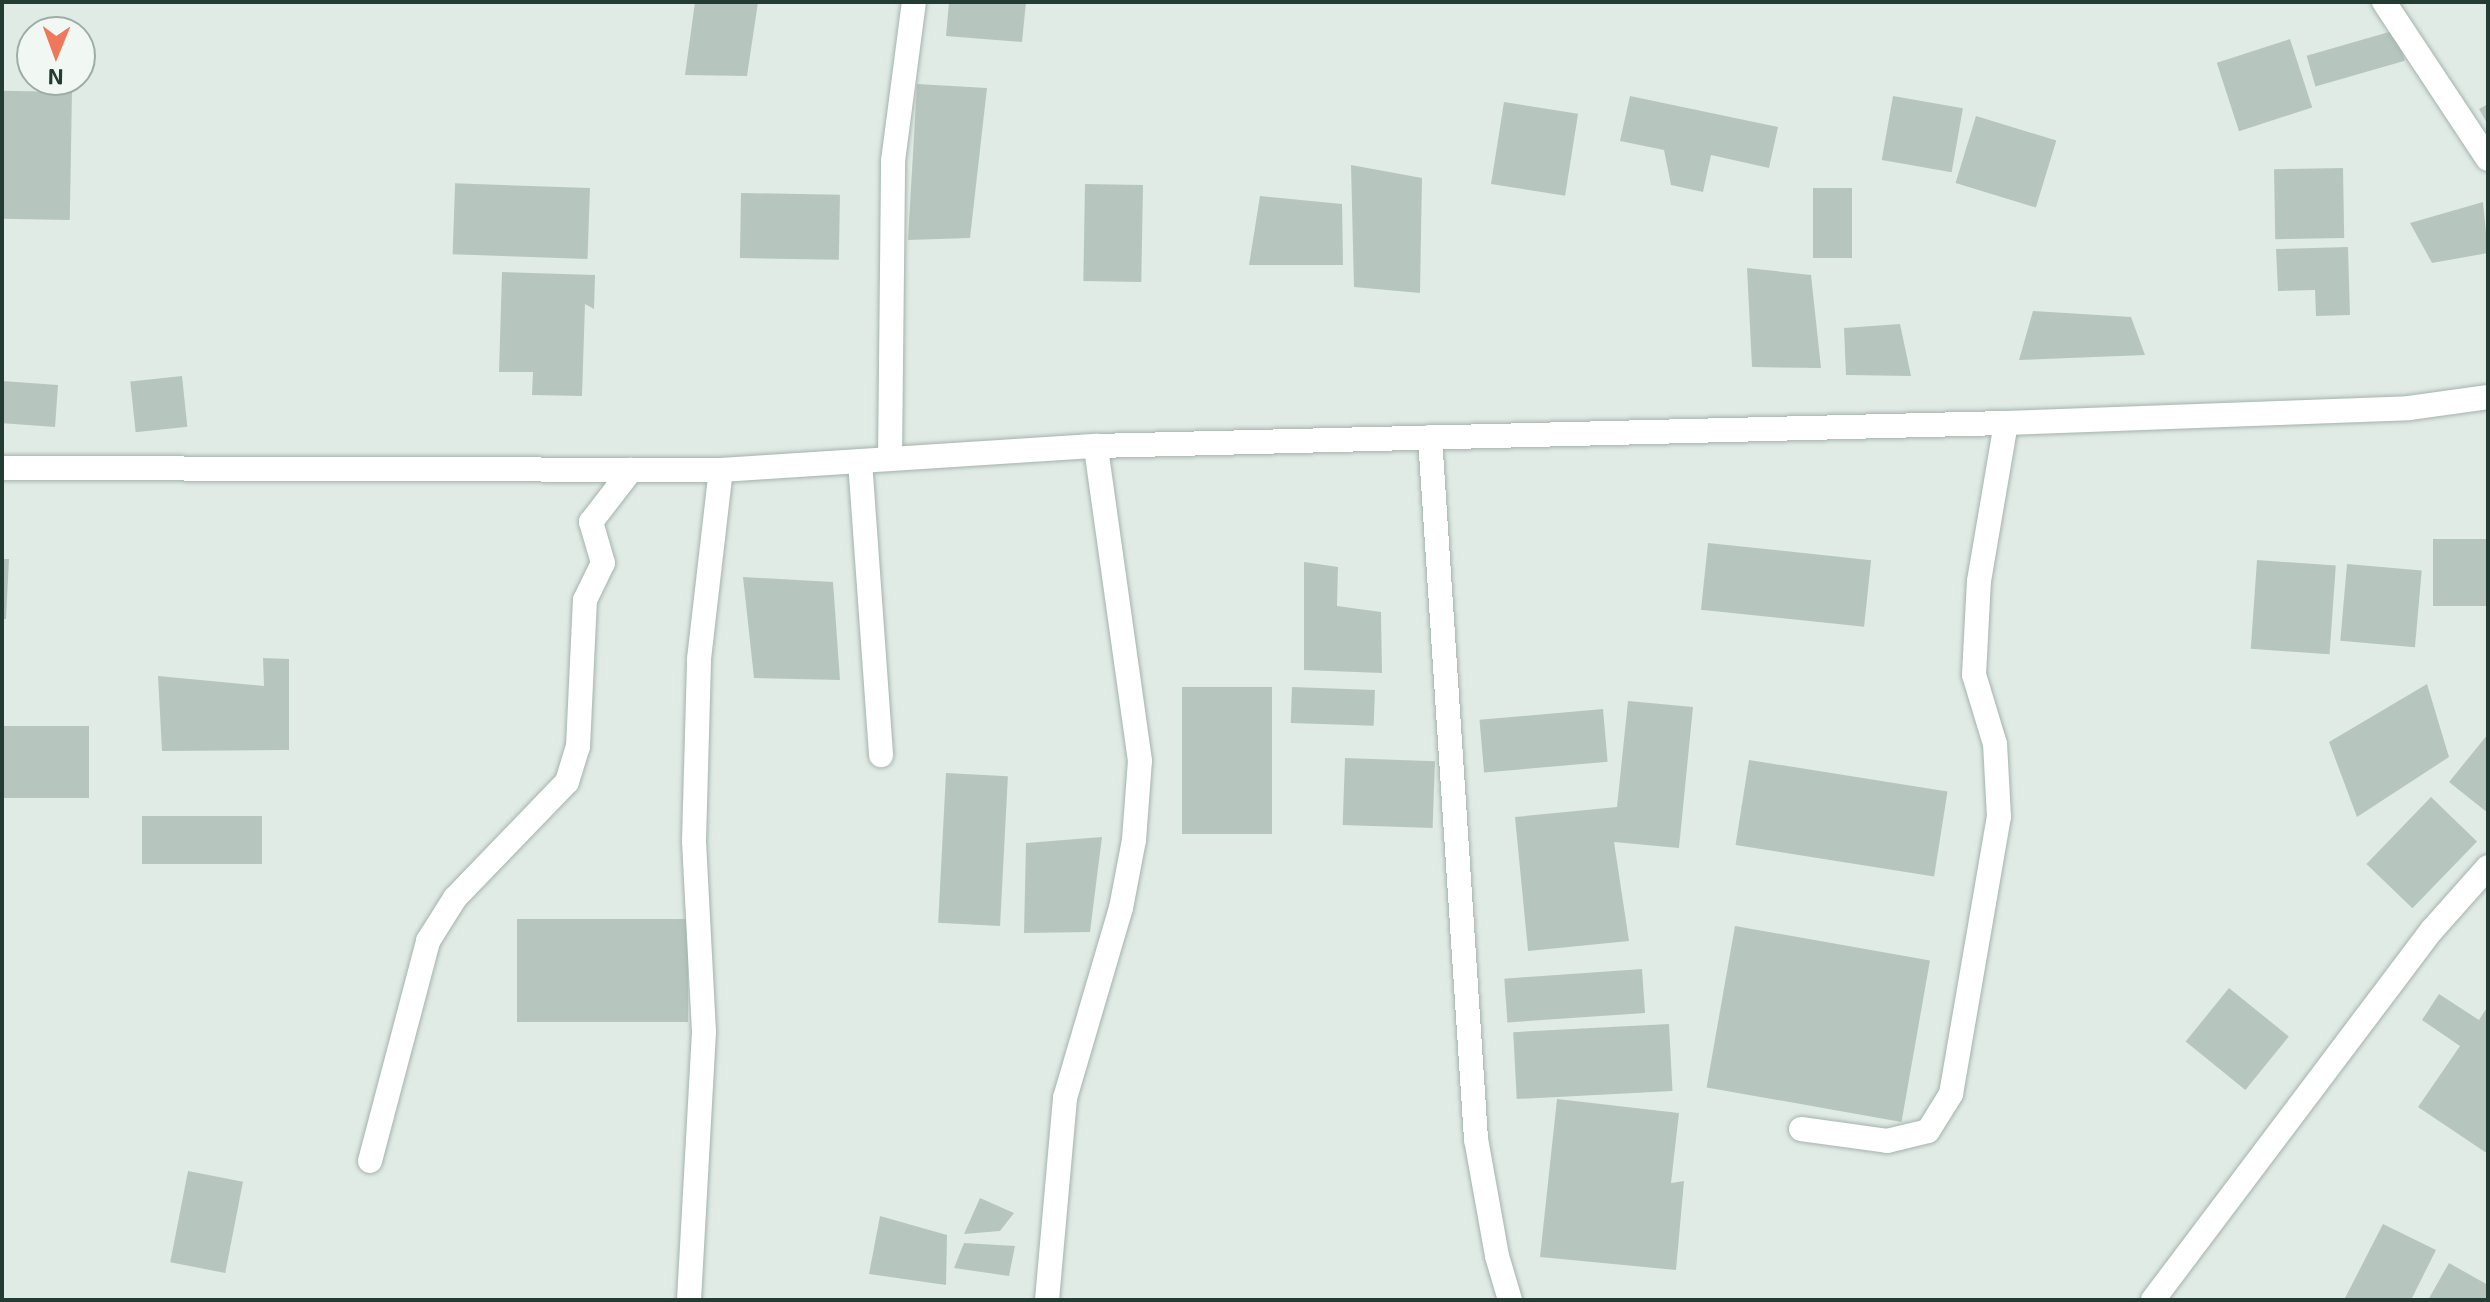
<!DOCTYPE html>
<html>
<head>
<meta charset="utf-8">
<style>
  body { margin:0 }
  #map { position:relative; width:2490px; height:1302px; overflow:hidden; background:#e1ebe6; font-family:"Exo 2",sans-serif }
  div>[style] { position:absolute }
  .building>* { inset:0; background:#b6c6bf; transform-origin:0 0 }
  .roads { filter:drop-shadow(0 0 2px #a4b3ad) drop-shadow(0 0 2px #a4b3ad) }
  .lane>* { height:24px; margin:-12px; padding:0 12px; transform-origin:12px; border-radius:12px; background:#fff }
  .street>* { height:24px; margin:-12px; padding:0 12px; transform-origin:12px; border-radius:12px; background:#fff }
  .secondary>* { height:24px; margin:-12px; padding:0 12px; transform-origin:12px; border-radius:12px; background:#fff }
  span { translate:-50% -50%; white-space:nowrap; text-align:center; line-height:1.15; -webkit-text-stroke:6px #f1f8f4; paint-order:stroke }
  .frame { position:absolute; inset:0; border:4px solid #223b33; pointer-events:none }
  .north { position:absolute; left:16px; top:16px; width:80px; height:80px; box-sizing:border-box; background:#f1f8f4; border:2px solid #9eaca7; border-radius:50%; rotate:181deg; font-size:22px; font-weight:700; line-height:32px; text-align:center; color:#223b33 }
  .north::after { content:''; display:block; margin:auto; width:28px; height:36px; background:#ef775b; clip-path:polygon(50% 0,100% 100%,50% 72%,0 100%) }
</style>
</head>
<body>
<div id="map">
  <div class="building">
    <i style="clip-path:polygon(695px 2px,758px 2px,747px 76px,685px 75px)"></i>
    <i style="clip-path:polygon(949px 2px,1026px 2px,1022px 42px,946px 36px)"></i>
    <i style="left:2396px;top:30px;width:32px;height:93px;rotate:74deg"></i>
    <i style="left:2290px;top:39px;width:72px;height:77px;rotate:72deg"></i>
    <i style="clip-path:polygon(917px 84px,987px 88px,970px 238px,908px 240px)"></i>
    <i style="left:72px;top:92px;width:128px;height:70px;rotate:91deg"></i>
    <i style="clip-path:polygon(1630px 96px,1778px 127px,1769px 168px,1711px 155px,1703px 192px,1671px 185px,1664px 150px,1620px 141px)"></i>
    <i style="left:1893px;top:96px;width:71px;height:65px;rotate:10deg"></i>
    <i style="left:1504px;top:102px;width:75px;height:83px;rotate:9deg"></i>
    <i style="clip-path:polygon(2488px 104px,2488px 125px,2479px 109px)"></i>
    <i style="left:1976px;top:116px;width:84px;height:70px;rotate:17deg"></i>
    <i style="clip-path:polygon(1351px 165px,1422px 178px,1420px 293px,1354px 287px)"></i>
    <i style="left:2343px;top:168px;width:70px;height:69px;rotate:89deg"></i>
    <i style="left:1085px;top:184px;width:58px;height:97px;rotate:1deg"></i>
    <i style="left:590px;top:188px;width:71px;height:135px;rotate:92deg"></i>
    <i style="left:1813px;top:188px;width:39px;height:70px"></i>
    <i style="left:741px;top:193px;width:99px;height:65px;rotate:1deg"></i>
    <i style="clip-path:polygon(1260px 196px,1342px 204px,1343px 265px,1249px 265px)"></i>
    <i style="clip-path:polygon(2483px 202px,2488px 253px,2432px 263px,2410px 223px)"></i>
    <i style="clip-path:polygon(2348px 247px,2350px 315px,2316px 316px,2315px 290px,2278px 291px,2276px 249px)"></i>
    <i style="clip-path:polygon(1747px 268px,1811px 275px,1821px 368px,1752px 367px)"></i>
    <i style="clip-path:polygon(502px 272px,595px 275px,594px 309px,585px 304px,582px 396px,532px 395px,533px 372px,499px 372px)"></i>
    <i style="clip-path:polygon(2033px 311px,2131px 317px,2145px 355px,2019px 360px)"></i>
    <i style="clip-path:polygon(1900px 324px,1911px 376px,1846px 375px,1844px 328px)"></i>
    <i style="left:182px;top:376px;width:51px;height:52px;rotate:84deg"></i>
    <i style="left:58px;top:385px;width:42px;height:56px;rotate:94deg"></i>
    <i style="left:2488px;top:539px;width:67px;height:55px;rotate:90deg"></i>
    <i style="left:1708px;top:543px;width:164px;height:67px;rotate:6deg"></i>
    <i style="clip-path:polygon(2px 559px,9px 559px,6px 619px,2px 619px)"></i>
    <i style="left:2257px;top:560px;width:79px;height:89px;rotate:4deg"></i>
    <i style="clip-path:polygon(1304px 562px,1338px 567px,1337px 606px,1381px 612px,1382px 673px,1304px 670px)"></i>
    <i style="left:2347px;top:564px;width:75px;height:77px;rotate:5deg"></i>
    <i style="clip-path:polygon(743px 577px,833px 582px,840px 680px,754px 678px)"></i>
    <i style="clip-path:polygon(263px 658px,289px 659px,289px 750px,162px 751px,158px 676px,264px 686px)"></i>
    <i style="clip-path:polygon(2427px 684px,2449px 757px,2357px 817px,2329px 742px)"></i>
    <i style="left:1272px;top:687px;width:147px;height:90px;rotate:90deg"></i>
    <i style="left:1292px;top:687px;width:83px;height:36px;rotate:2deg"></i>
    <i style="clip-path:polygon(1628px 701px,1693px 707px,1679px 848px,1614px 842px,1629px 941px,1528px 951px,1515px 817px,1617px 807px)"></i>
    <i style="left:1603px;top:709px;width:53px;height:124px;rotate:85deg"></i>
    <i style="left:4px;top:726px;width:85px;height:72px"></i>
    <i style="clip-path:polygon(2488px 734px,2488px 813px,2449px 782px)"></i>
    <i style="left:1345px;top:758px;width:90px;height:67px;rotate:2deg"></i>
    <i style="left:1749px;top:760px;width:201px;height:86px;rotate:9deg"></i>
    <i style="left:946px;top:773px;width:62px;height:150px;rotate:3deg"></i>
    <i style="left:2431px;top:797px;width:64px;height:93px;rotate:44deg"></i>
    <i style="left:142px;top:816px;width:120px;height:48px"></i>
    <i style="clip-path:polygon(1102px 837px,1090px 932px,1024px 933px,1026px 843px)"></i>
    <i style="left:517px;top:919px;width:171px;height:103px"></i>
    <i style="left:1735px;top:926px;width:198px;height:164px;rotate:10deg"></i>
    <i style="left:1642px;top:969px;width:44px;height:138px;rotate:86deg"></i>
    <i style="left:2229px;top:988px;width:77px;height:69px;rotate:39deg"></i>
    <i style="clip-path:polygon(2439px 994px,2479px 1020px,2488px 1006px,2488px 1154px,2418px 1107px,2460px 1046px,2422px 1020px)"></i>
    <i style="left:1669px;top:1024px;width:67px;height:156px;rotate:87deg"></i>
    <i style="clip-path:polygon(1557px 1099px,1679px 1113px,1671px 1183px,1684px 1181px,1676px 1270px,1540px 1257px)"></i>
    <i style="left:188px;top:1171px;width:56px;height:93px;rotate:11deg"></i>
    <i style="clip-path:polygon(980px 1198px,1014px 1213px,1000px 1231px,964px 1234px)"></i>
    <i style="clip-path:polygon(880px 1216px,947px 1235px,946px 1285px,869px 1274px)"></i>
    <i style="clip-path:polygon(2383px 1224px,2436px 1250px,2411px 1300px,2344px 1300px)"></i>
    <i style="clip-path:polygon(964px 1243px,1015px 1246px,1009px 1276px,954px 1268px)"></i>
    <i style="clip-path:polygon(2449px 1263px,2488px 1285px,2488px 1300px,2428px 1300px)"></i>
  </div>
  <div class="roads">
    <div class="lane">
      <i style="left:860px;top:461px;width:295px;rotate:85.9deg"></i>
    </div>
    <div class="street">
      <i style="left:2384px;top:2px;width:188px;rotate:56.5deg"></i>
      <i style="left:1430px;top:437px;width:704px;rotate:86.25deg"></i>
      <i style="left:1476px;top:1139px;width:119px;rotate:79.8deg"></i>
      <i style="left:1497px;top:1256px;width:46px;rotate:73.5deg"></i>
      <i style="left:890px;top:459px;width:298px;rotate:-89.4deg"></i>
      <i style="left:893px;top:161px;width:160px;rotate:-82.5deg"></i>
      <i style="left:1801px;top:1129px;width:87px;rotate:7.9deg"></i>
      <i style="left:1887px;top:1141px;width:42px;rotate:-13.7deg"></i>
      <i style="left:1928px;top:1131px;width:44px;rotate:-58.1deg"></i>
      <i style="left:1951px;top:1094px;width:281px;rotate:-80.2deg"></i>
      <i style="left:1999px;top:817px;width:73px;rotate:-93.1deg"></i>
      <i style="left:1995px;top:744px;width:72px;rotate:-106.9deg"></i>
      <i style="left:1974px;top:675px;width:94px;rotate:-87deg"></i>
      <i style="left:1979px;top:581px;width:160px;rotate:-80.3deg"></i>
      <i style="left:370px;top:1161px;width:228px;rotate:-75.2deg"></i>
      <i style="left:428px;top:941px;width:51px;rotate:-57.9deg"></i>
      <i style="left:455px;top:898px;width:161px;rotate:-46deg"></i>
      <i style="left:567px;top:782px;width:37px;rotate:-73deg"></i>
      <i style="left:578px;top:747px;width:147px;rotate:-87.3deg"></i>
      <i style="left:585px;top:600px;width:41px;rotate:-64.1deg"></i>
      <i style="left:603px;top:563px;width:43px;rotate:-106.3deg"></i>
      <i style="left:591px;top:522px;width:66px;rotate:-52.4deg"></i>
      <i style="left:689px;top:1300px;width:268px;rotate:-86.8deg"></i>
      <i style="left:704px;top:1032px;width:191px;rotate:-93deg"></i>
      <i style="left:694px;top:841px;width:182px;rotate:-88.4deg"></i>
      <i style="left:699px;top:659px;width:190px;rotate:-83.4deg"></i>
      <i style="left:1047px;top:1300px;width:203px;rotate:-84.9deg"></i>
      <i style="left:1065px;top:1098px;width:198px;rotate:-73.6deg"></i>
      <i style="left:1121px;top:908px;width:69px;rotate:-79.2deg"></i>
      <i style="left:1134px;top:840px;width:79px;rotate:-85.7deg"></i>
      <i style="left:1140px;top:761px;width:318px;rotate:-98deg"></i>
      <i style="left:2153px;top:1300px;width:463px;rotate:-53deg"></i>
      <i style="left:2432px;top:930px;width:84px;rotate:-48.4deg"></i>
    </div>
    <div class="secondary">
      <i style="left:2px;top:468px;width:719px;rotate:0.16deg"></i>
      <i style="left:721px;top:470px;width:376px;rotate:-3.7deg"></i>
      <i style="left:1096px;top:446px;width:910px;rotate:-1.45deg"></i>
      <i style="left:2006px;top:423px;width:403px;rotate:-2.1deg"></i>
      <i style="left:2409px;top:408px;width:80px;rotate:-7.9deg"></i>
    </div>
  </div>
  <div class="frame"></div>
  <div class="north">N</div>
</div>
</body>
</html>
